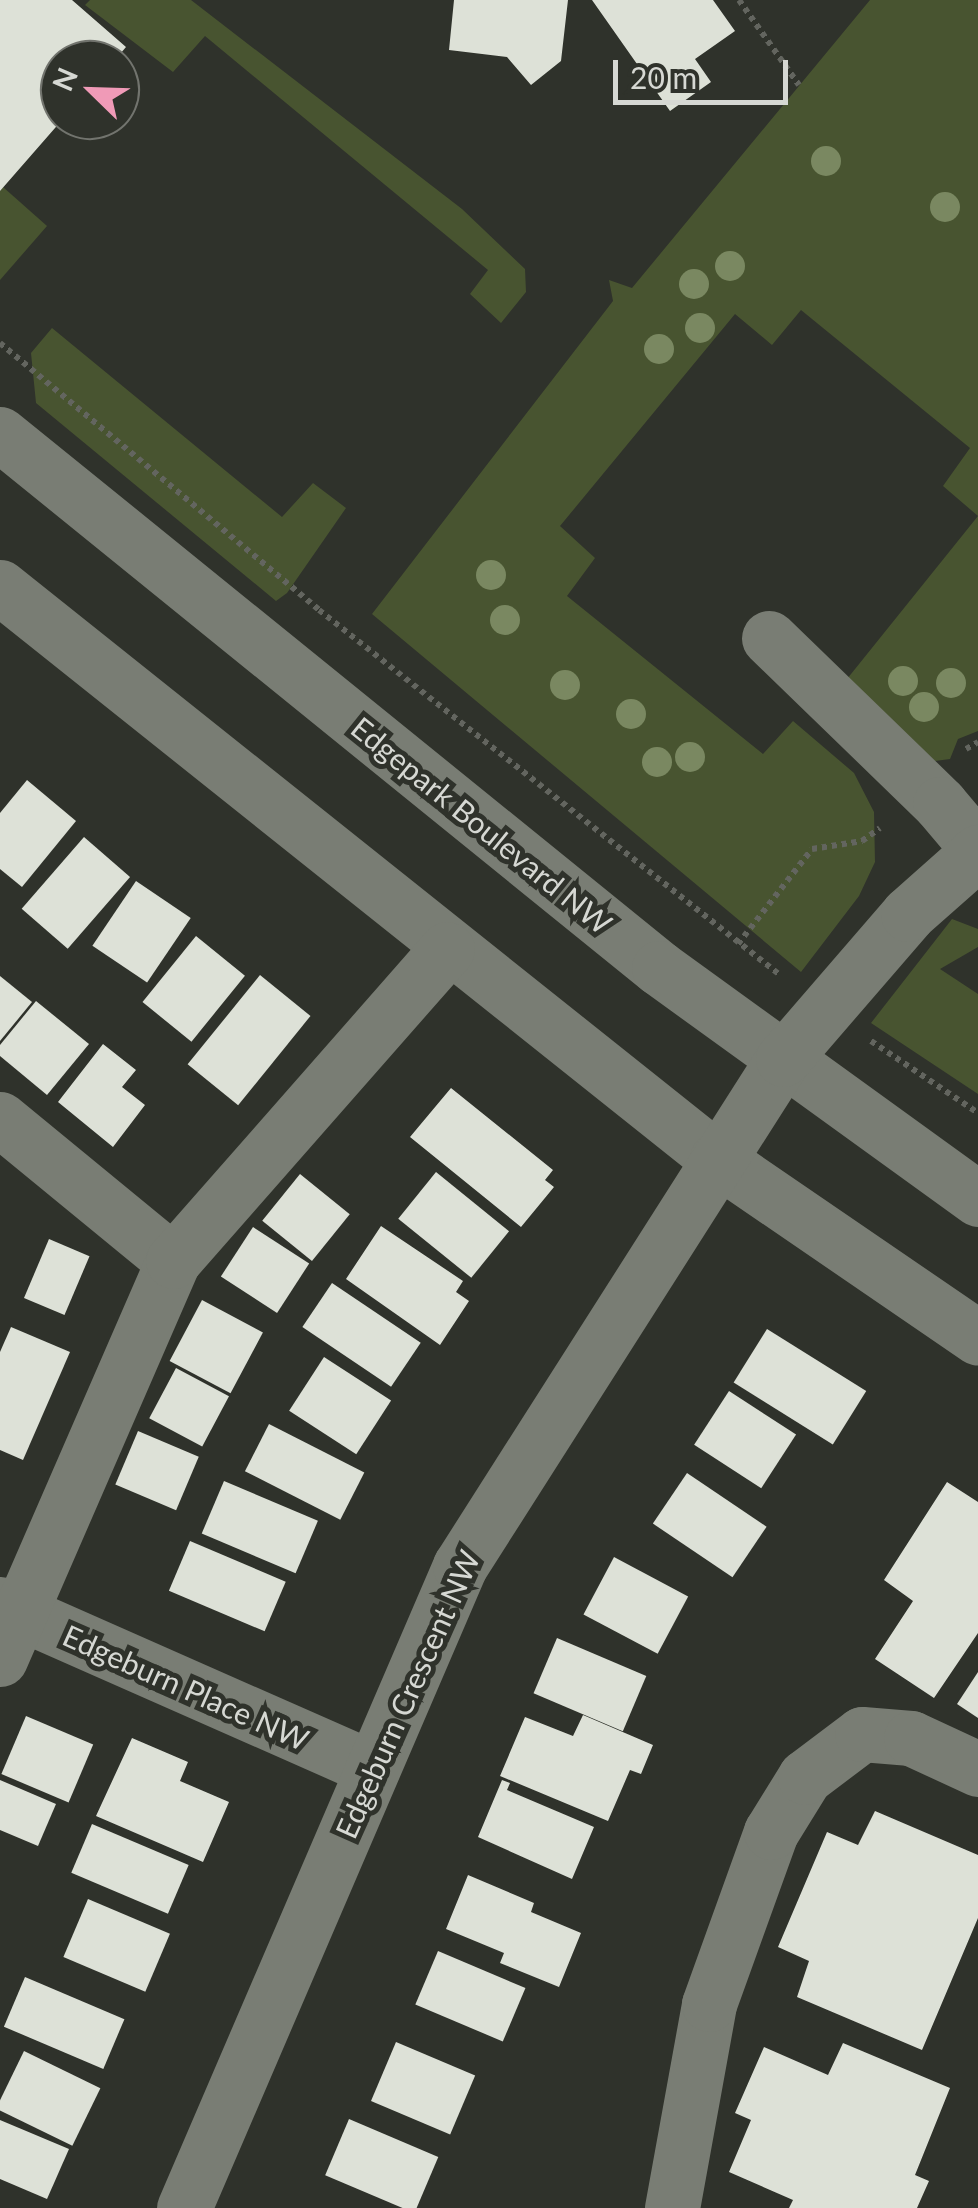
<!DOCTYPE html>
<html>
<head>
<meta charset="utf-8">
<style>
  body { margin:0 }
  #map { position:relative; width:978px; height:2208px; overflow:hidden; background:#2f322b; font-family:Lato,sans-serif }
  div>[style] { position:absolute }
  .green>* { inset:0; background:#485430 }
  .building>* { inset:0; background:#dde1d7; transform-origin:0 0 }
  .path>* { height:6px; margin-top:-3px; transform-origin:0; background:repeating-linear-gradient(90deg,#63655f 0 5px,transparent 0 10px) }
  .minor>* { height:55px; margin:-27.5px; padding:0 27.5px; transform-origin:27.5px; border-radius:27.5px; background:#797d74 }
  .trees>* { width:30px; height:30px; margin:-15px; border-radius:50%; background:#7a8861 }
  span { translate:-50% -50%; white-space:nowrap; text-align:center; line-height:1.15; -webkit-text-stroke:10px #2f322b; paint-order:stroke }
  .street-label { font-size:30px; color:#d6d8d3 }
  .north { position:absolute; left:40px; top:40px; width:100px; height:100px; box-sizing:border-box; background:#2f322b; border:2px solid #72746e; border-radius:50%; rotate:293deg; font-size:28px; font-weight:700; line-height:40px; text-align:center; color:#d6d8d3 }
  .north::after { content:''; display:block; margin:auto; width:35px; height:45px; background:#f09ab7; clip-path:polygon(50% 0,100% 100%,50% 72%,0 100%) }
  .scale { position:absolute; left:613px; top:60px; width:175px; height:45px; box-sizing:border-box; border:5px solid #d6d8d3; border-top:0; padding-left:12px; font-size:30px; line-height:35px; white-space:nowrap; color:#d6d8d3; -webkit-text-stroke:8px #2f322b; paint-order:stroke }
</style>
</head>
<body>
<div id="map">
  <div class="green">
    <i style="clip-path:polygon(90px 0,191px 0,462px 209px,525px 269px,526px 292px,501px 323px,470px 294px,488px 270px,205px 36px,173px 72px,85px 5px)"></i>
    <i style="clip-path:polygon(870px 0,978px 0,978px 731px,958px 739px,950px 759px,935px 761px,847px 679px,978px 516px,943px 486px,970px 448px,801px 310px,772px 345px,735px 314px,560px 526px,595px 558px,567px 596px,763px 754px,793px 721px,854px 773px,874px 812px,875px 862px,859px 896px,801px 972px,372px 614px,613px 301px,609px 280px,632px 288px)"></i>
    <i style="clip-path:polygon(3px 187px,47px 226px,0 280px,0 191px)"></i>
    <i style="clip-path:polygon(52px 328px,282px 517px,313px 483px,346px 508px,287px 593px,276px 601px,36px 403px,31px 353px)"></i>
    <i style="clip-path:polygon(952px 919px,978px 929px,978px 947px,940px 969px,978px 994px,978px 1094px,871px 1023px)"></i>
  </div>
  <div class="building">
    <i style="clip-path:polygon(0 0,72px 0,126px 47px,115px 60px,60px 60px,62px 120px,0 191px)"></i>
    <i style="clip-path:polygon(454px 0,568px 0,561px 61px,531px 85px,507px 57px,449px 50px)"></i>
    <i style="clip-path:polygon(592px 0,713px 0,735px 31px,695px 59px,711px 82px,670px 111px)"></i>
    <i style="clip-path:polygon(27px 780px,76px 821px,22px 887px,0 869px,0 813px)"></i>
    <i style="left:84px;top:837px;width:61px;height:95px;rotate:41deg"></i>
    <i style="left:136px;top:881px;width:66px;height:78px;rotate:34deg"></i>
    <i style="left:196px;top:936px;width:63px;height:85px;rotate:39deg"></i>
    <i style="left:260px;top:975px;width:65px;height:115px;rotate:39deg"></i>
    <i style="clip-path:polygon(0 976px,32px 1002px,0 1041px)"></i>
    <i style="clip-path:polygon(36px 1001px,89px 1044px,47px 1095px,0 1056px,0 1045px)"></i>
    <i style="clip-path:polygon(103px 1044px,136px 1070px,122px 1087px,145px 1105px,113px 1147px,58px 1102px)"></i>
    <i style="clip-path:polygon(451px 1088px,553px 1170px,545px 1180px,554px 1187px,521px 1227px,410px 1137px)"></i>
    <i style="left:436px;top:1172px;width:94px;height:60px;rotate:39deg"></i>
    <i style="left:300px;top:1174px;width:64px;height:60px;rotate:39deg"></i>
    <i style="clip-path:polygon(381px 1226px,463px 1281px,456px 1292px,469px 1301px,440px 1345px,346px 1279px)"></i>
    <i style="left:253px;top:1227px;width:67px;height:59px;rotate:33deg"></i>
    <i style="left:49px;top:1239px;width:44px;height:64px;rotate:23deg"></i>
    <i style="left:332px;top:1283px;width:107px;height:53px;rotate:34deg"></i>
    <i style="left:202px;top:1300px;width:69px;height:69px;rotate:28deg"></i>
    <i style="clip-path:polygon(11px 1327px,70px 1352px,23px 1460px,0 1450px,0 1352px)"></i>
    <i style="left:767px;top:1329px;width:117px;height:63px;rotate:32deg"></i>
    <i style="left:324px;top:1357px;width:80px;height:64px;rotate:33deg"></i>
    <i style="left:176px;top:1368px;width:60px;height:57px;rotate:28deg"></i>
    <i style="left:729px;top:1391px;width:80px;height:64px;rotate:33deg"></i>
    <i style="left:269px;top:1424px;width:107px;height:53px;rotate:27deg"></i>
    <i style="left:138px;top:1431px;width:66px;height:58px;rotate:23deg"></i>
    <i style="left:687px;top:1473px;width:96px;height:61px;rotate:34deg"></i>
    <i style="left:224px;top:1481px;width:102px;height:57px;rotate:23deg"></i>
    <i style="clip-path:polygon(947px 1482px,978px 1502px,978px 1633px,934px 1698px,875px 1659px,913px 1601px,884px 1580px)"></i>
    <i style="left:190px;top:1541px;width:104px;height:54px;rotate:23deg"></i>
    <i style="left:614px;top:1557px;width:84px;height:65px;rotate:28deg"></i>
    <i style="left:557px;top:1638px;width:97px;height:60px;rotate:23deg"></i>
    <i style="clip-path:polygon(978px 1672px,978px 1718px,957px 1704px)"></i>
    <i style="clip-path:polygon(583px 1715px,653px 1745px,641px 1774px,630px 1770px,608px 1821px,500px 1776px,525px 1717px,573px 1736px)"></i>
    <i style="left:26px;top:1716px;width:73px;height:63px;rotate:23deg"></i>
    <i style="clip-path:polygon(132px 1738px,188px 1762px,180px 1781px,229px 1802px,203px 1862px,96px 1816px)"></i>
    <i style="clip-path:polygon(0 1780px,56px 1804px,38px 1846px,0 1830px)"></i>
    <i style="clip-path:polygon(502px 1780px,510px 1783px,507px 1790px,594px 1827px,572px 1879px,478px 1837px)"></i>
    <i style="clip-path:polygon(875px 1811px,978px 1855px,978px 1918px,922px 2050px,797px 1997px,809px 1961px,778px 1947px,827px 1832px,858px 1845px)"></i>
    <i style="left:92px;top:1824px;width:105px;height:53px;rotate:23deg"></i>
    <i style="clip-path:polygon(468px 1875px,534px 1903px,531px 1912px,581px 1933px,559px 1987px,500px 1963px,504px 1953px,446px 1929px)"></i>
    <i style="left:88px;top:1899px;width:89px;height:63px;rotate:23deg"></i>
    <i style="left:438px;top:1951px;width:95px;height:58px;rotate:23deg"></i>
    <i style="left:25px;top:1977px;width:108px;height:54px;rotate:23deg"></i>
    <i style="left:396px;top:2042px;width:86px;height:64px;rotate:23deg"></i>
    <i style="clip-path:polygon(843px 2043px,950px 2088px,915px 2175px,929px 2181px,917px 2208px,789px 2208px,793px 2200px,729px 2172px,751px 2120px,735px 2113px,764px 2047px,828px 2075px)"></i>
    <i style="left:24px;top:2051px;width:85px;height:64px;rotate:26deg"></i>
    <i style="left:349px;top:2119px;width:97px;height:61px;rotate:23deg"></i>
    <i style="clip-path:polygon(0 2120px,69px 2149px,47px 2199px,0 2179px)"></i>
  </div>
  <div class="path">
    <i style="left:739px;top:0;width:104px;rotate:54.8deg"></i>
    <i style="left:0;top:343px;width:416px;rotate:39.9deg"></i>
    <i style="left:319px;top:610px;width:588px;rotate:38.37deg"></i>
    <i style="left:966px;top:749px;width:14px;rotate:-30deg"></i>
    <i style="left:738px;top:944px;width:120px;rotate:-52.1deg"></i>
    <i style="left:812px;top:849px;width:51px;rotate:-9.1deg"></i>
    <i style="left:862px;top:841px;width:22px;rotate:-36deg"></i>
    <i style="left:871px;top:1041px;width:129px;rotate:33.9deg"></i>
  </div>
  <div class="minor">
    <i style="left:0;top:434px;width:848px;rotate:39.02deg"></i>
    <i style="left:659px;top:968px;width:394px;rotate:35.9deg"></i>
    <i style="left:0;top:587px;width:917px;rotate:38.58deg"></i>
    <i style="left:717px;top:1159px;width:316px;rotate:34.4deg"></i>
    <i style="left:769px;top:638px;width:238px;rotate:44.1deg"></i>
    <i style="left:940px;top:804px;width:59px;rotate:49.8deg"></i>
    <i style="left:0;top:1119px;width:224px;rotate:39.4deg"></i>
    <i style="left:0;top:1604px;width:407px;rotate:23.8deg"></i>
    <i style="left:0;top:1659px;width:434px;rotate:-66.5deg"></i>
    <i style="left:173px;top:1261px;width:415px;rotate:-48.7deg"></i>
    <i style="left:184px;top:2208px;width:699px;rotate:-66.74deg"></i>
    <i style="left:460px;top:1566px;width:601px;rotate:-57.5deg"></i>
    <i style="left:783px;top:1059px;width:191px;rotate:-49.2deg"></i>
    <i style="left:908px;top:914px;width:94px;rotate:-41.5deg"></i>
    <i style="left:672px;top:2208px;width:207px;rotate:-79.7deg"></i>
    <i style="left:709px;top:2004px;width:183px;rotate:-70.2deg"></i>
    <i style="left:771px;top:1832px;width:65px;rotate:-58.3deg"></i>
    <i style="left:805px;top:1777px;width:71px;rotate:-37deg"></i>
    <i style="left:862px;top:1734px;width:49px;rotate:4.7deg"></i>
    <i style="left:911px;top:1738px;width:74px;rotate:24.8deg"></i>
  </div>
  <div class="trees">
    <i style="left:826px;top:161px"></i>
    <i style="left:945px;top:207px"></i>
    <i style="left:730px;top:266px"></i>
    <i style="left:694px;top:284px"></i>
    <i style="left:700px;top:328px"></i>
    <i style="left:659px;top:349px"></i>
    <i style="left:491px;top:575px"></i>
    <i style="left:505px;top:620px"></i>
    <i style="left:903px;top:681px"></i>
    <i style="left:951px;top:683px"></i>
    <i style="left:565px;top:685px"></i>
    <i style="left:924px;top:707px"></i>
    <i style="left:631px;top:714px"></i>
    <i style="left:690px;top:757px"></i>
    <i style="left:657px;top:762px"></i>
  </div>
  <div class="street-label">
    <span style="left:482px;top:825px;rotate:39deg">Edgepark Boulevard NW</span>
    <span style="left:186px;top:1687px;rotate:24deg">Edgeburn Place NW</span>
    <span style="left:407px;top:1694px;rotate:-66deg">Edgeburn Crescent NW</span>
  </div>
  <div class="north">N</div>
  <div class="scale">20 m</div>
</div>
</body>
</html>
